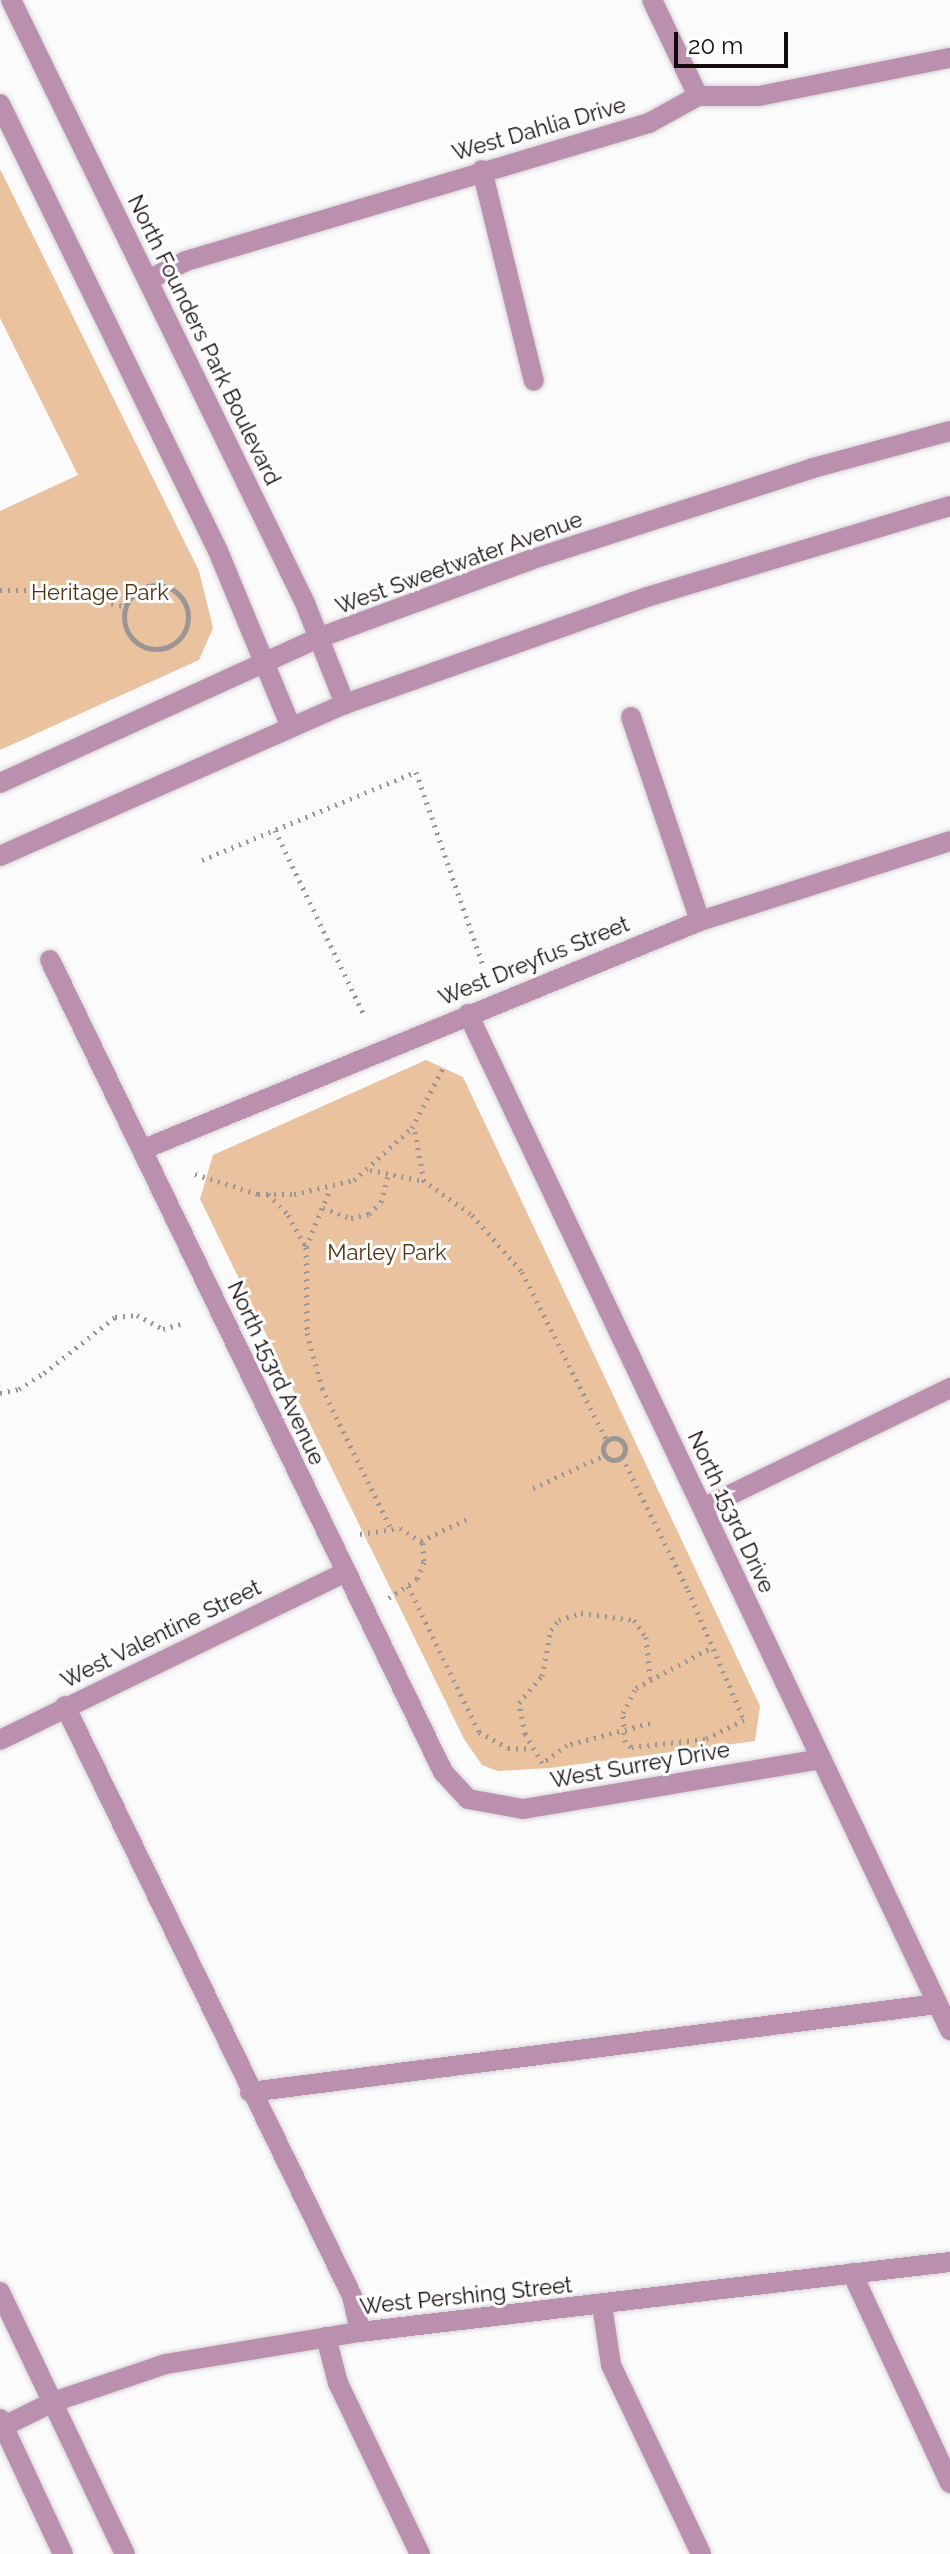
<!DOCTYPE html>
<html>
<head>
<meta charset="utf-8">
<style>
  body { margin:0 }
  #map { position:relative; width:950px; height:2554px; overflow:hidden; background:#fbfbfb; font-family:Raleway,sans-serif }
  div>[style] { position:absolute }
  .green>* { inset:0; background:#ebc29e }
  .path>* { height:5px; margin-top:-2.5px; transform-origin:0; background:repeating-linear-gradient(90deg,#9a9697 0 2px,transparent 0 8px) }
  .path>.ring { margin:-2.5px; padding:0; box-sizing:content-box; background:none; border:5px solid #9a9697; border-radius:50% }
  .roads { filter:drop-shadow(0 0 2px #d6d5d5) drop-shadow(0 0 2px #d6d5d5) }
  .minor>* { height:20px; margin:-10px; padding:0 10px; transform-origin:10px; border-radius:10px; background:#ba90ae }
  span { translate:-50% -50%; white-space:nowrap; text-align:center; line-height:1.15; -webkit-text-stroke:6px #fff; paint-order:stroke }
  .street-label { font-size:22px; color:#140b0d }
  .park-label { font-size:22px; color:#53320e }
  .scale { position:absolute; left:674px; top:32px; width:114px; height:36px; box-sizing:border-box; border:4px solid #140b0d; border-top:0; padding-left:10px; font-size:24px; line-height:28px; white-space:nowrap; color:#140b0d; -webkit-text-stroke:6px #fff; paint-order:stroke }
</style>
</head>
<body>
<div id="map">
  <div class="green">
    <i style="clip-path:polygon(0 169px,199px 571px,213px 628px,199px 660px,0 750px,0 511px,78px 475px,0 318px)"></i>
    <i style="clip-path:polygon(426px 1060px,463px 1077px,760px 1706px,755px 1741px,550px 1768px,498px 1771px,482px 1765px,464px 1739px,200px 1199px,213px 1155px)"></i>
  </div>
  <div class="path">
    <i class="ring" style="left:124px;top:585px;width:59px;height:59px"></i>
    <i style="left:0;top:590px;width:57px"></i>
    <i style="left:57px;top:590px;width:71px;rotate:13.8deg"></i>
    <i style="left:275px;top:830px;width:203px;rotate:64.3deg"></i>
    <i style="left:202px;top:860px;width:231px;rotate:-22.4deg"></i>
    <i style="left:416px;top:772px;width:202px;rotate:70.9deg"></i>
    <i style="left:370px;top:1170px;width:55px;rotate:11.5deg"></i>
    <i style="left:424px;top:1181px;width:55px;rotate:-100.5deg"></i>
    <i style="left:195px;top:1174px;width:66px;rotate:17.6deg"></i>
    <i style="left:258px;top:1194px;width:36px"></i>
    <i style="left:294px;top:1194px;width:62px;rotate:-13.1deg"></i>
    <i style="left:354px;top:1180px;width:78px;rotate:-41.9deg"></i>
    <i style="left:412px;top:1128px;width:72px;rotate:-62.7deg"></i>
    <i style="left:423px;top:1180px;width:60px;rotate:35.5deg"></i>
    <i style="left:472px;top:1215px;width:76px;rotate:48.7deg"></i>
    <i style="left:522px;top:1272px;width:189px;rotate:63.3deg"></i>
    <i style="left:268px;top:1194px;width:29px;rotate:46deg"></i>
    <i style="left:288px;top:1215px;width:37px;rotate:61deg"></i>
    <i style="left:306px;top:1247px;width:63px;rotate:-67.5deg"></i>
    <i style="left:323px;top:1208px;width:30px;rotate:20deg"></i>
    <i style="left:351px;top:1218px;width:18px;rotate:-13deg"></i>
    <i style="left:369px;top:1214px;width:17px;rotate:-45deg"></i>
    <i style="left:381px;top:1202px;width:30px;rotate:-75deg"></i>
    <i style="left:306px;top:1247px;width:86px;rotate:89.3deg"></i>
    <i style="left:307px;top:1333px;width:57px;rotate:74.7deg"></i>
    <i style="left:322px;top:1388px;width:155px;rotate:63.9deg"></i>
    <i style="left:0;top:1393px;width:19px;rotate:-12deg"></i>
    <i style="left:19px;top:1389px;width:30px;rotate:-33deg"></i>
    <i style="left:44px;top:1373px;width:90px;rotate:-38.3deg"></i>
    <i style="left:115px;top:1317px;width:22px;rotate:-5deg"></i>
    <i style="left:137px;top:1315px;width:30px;rotate:28deg"></i>
    <i style="left:163px;top:1329px;width:18px;rotate:-16deg"></i>
    <i class="ring" style="left:603px;top:1438px;width:17px;height:17px"></i>
    <i style="left:622px;top:1457px;width:148px;rotate:63.6deg"></i>
    <i style="left:688px;top:1590px;width:142px;rotate:66.7deg"></i>
    <i style="left:744px;top:1720px;width:43px;rotate:154deg"></i>
    <i style="left:705px;top:1739px;width:74px;rotate:173.8deg"></i>
    <i style="left:631px;top:1747px;width:8px;rotate:-140deg"></i>
    <i style="left:625px;top:1742px;width:29px;rotate:-94deg"></i>
    <i style="left:623px;top:1713px;width:28px;rotate:-63deg"></i>
    <i style="left:636px;top:1688px;width:86px;rotate:-28.3deg"></i>
    <i style="left:533px;top:1488px;width:79px;rotate:-24.6deg"></i>
    <i style="left:360px;top:1534px;width:40px;rotate:-8.5deg"></i>
    <i style="left:400px;top:1528px;width:27px;rotate:33deg"></i>
    <i style="left:423px;top:1543px;width:19px;rotate:87deg"></i>
    <i style="left:424px;top:1562px;width:18px;rotate:112deg"></i>
    <i style="left:417px;top:1579px;width:34px;rotate:146deg"></i>
    <i style="left:421px;top:1541px;width:55px;rotate:-25.6deg"></i>
    <i style="left:408px;top:1586px;width:162px;rotate:64.1deg"></i>
    <i style="left:479px;top:1732px;width:33px;rotate:29deg"></i>
    <i style="left:508px;top:1748px;width:23px;rotate:2deg"></i>
    <i style="left:650px;top:1723px;width:86px;rotate:165.2deg"></i>
    <i style="left:567px;top:1745px;width:31px;rotate:144deg"></i>
    <i style="left:542px;top:1763px;width:34px;rotate:-120deg"></i>
    <i style="left:525px;top:1734px;width:32px;rotate:-101deg"></i>
    <i style="left:519px;top:1703px;width:35px;rotate:-50deg"></i>
    <i style="left:542px;top:1676px;width:47px;rotate:-78.9deg"></i>
    <i style="left:551px;top:1630px;width:13px;rotate:-51deg"></i>
    <i style="left:559px;top:1620px;width:23px;rotate:-18deg"></i>
    <i style="left:581px;top:1613px;width:53px;rotate:7.5deg"></i>
    <i style="left:634px;top:1620px;width:21px;rotate:55deg"></i>
    <i style="left:646px;top:1637px;width:41px;rotate:84.4deg"></i>
  </div>
  <div class="roads">
    <div class="minor">
      <i style="left:11px;top:0;width:671px;rotate:64.01deg"></i>
      <i style="left:305px;top:603px;width:109px;rotate:68.4deg"></i>
      <i style="left:652px;top:0;width:106px;rotate:64.4deg"></i>
      <i style="left:0;top:104px;width:497px;rotate:64deg"></i>
      <i style="left:218px;top:551px;width:188px;rotate:67.5deg"></i>
      <i style="left:482px;top:170px;width:217px;rotate:76.2deg"></i>
      <i style="left:148px;top:280px;width:42px;rotate:-26.6deg"></i>
      <i style="left:186px;top:261px;width:483px;rotate:-16.6deg"></i>
      <i style="left:649px;top:123px;width:56px;rotate:-28.9deg"></i>
      <i style="left:698px;top:96px;width:61px"></i>
      <i style="left:759px;top:96px;width:195px;rotate:-11.3deg"></i>
      <i style="left:631px;top:717px;width:215px;rotate:71.3deg"></i>
      <i style="left:0;top:783px;width:353px;rotate:-24.5deg"></i>
      <i style="left:321px;top:637px;width:223px;rotate:-20.2deg"></i>
      <i style="left:530px;top:560px;width:298px;rotate:-18deg"></i>
      <i style="left:813px;top:468px;width:142px;rotate:-15.1deg"></i>
      <i style="left:0;top:856px;width:377px;rotate:-23.8deg"></i>
      <i style="left:345px;top:704px;width:320px;rotate:-19.5deg"></i>
      <i style="left:647px;top:597px;width:316px;rotate:-16.7deg"></i>
      <i style="left:50px;top:960px;width:902px;rotate:64.17deg"></i>
      <i style="left:443px;top:1772px;width:37px;rotate:47deg"></i>
      <i style="left:468px;top:1799px;width:56px;rotate:10.3deg"></i>
      <i style="left:523px;top:1809px;width:302px;rotate:-9.5deg"></i>
      <i style="left:468px;top:1014px;width:1125px;rotate:64.62deg"></i>
      <i style="left:144px;top:1149px;width:601px;rotate:-22.3deg"></i>
      <i style="left:700px;top:921px;width:262px;rotate:-17.7deg"></i>
      <i style="left:703px;top:1508px;width:275px;rotate:-25.9deg"></i>
      <i style="left:65px;top:1706px;width:656px;rotate:64.06deg"></i>
      <i style="left:352px;top:2296px;width:37px;rotate:77deg"></i>
      <i style="left:0;top:1740px;width:382px;rotate:-25.9deg"></i>
      <i style="left:250px;top:2092px;width:693px;rotate:-7.3deg"></i>
      <i style="left:852px;top:2273px;width:232px;rotate:65deg"></i>
      <i style="left:0;top:2292px;width:290px;rotate:64.5deg"></i>
      <i style="left:602px;top:2305px;width:61px;rotate:81.5deg"></i>
      <i style="left:611px;top:2365px;width:209px;rotate:64.5deg"></i>
      <i style="left:326px;top:2337px;width:48px;rotate:75.4deg"></i>
      <i style="left:338px;top:2383px;width:190px;rotate:64.4deg"></i>
      <i style="left:0;top:2419px;width:149px;rotate:65deg"></i>
      <i style="left:0;top:2428px;width:59px;rotate:-26.1deg"></i>
      <i style="left:53px;top:2402px;width:119px;rotate:-18.6deg"></i>
      <i style="left:166px;top:2364px;width:197px;rotate:-9.4deg"></i>
      <i style="left:360px;top:2332px;width:594px;rotate:-6.77deg"></i>
    </div>
  </div>
  <div class="street-label">
    <span style="left:539px;top:129px;rotate:-16deg">West Dahlia Drive</span>
    <span style="left:204px;top:340px;rotate:64deg">North Founders Park Boulevard</span>
    <span style="left:459px;top:563px;rotate:-20deg">West Sweetwater Avenue</span>
    <span style="left:534px;top:961px;rotate:-22deg">West Dreyfus Street</span>
    <span style="left:276px;top:1373px;rotate:65deg">North 153rd Avenue</span>
    <span style="left:731px;top:1512px;rotate:65deg">North 153rd Drive</span>
    <span style="left:161px;top:1634px;rotate:-26deg">West Valentine Street</span>
    <span style="left:640px;top:1765px;rotate:-10deg">West Surrey Drive</span>
    <span style="left:466px;top:2296px;rotate:-6deg">West Pershing Street</span>
  </div>
  <div class="park-label">
    <span style="left:100px;top:593px">Heritage Park</span>
    <span style="left:387px;top:1253px">Marley Park</span>
  </div>
  <div class="scale">20 m</div>
</div>
</body>
</html>
